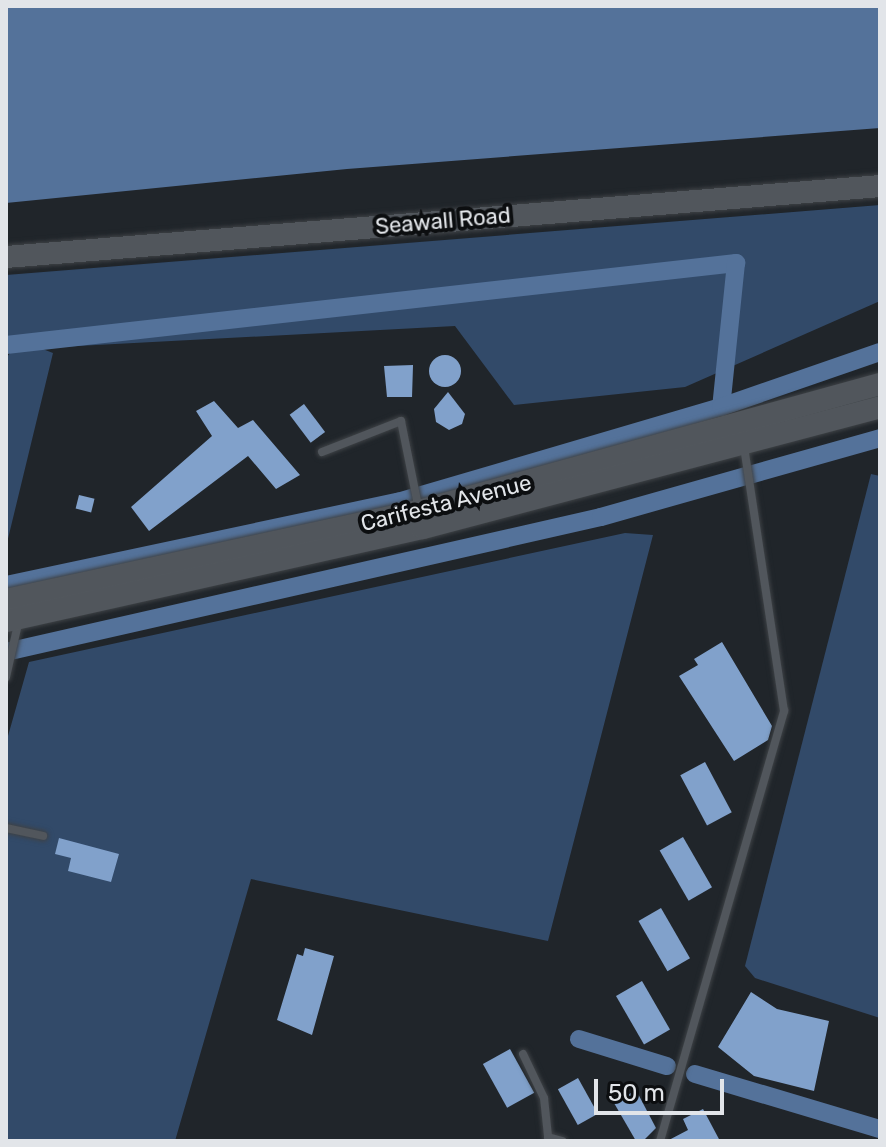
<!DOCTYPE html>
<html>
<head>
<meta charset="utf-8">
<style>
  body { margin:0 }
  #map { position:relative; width:886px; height:1147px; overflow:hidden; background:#20252a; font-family:Rubik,sans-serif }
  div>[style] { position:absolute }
  .green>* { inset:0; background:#324a69 }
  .water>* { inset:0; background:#54729a }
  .canal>* { height:18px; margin:-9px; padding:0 9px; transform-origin:9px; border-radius:9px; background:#54729a }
  .building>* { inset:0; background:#81a1cb; transform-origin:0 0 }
  .round { border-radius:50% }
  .roads { filter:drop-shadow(0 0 2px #3e4246) drop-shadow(0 0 2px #3e4246) }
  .lane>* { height:8px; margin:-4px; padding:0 4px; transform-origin:4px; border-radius:4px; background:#51565c }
  .secondary>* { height:22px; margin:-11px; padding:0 11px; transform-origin:11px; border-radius:11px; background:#51565c }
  span { translate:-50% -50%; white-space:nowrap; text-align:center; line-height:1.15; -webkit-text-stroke:8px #0c0e10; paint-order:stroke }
  .street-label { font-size:22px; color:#e2e5e9 }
  .frame { position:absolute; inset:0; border:8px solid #e2e5e9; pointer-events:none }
  .scale { position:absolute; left:594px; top:1079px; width:130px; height:36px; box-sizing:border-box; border:4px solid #e2e5e9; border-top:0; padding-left:10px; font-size:24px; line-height:28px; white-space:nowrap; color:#e2e5e9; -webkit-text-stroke:6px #0c0e10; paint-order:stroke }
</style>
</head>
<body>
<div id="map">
  <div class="green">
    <i style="clip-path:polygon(880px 205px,880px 301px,685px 387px,514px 405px,455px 326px,40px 348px,53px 353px,6px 547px,6px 358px,11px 352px,6px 352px,6px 275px)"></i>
    <i style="clip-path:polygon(871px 474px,880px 476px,880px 1018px,755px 978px,745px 966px)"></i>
    <i style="clip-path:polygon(625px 533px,653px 535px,548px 941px,251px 879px,175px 1141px,6px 1141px,6px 743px,29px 662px)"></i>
  </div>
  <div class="water">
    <i style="clip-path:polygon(6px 6px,880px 6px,880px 128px,347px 169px,6px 203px)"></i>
  </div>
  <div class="canal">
    <i style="left:6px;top:345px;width:735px;rotate:-6.41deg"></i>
    <i style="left:736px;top:263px;width:145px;rotate:95.9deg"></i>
    <i style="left:6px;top:585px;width:401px;rotate:-12deg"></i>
    <i style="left:398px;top:502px;width:337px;rotate:-16.4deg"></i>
    <i style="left:721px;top:407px;width:168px;rotate:-19.1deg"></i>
    <i style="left:6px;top:652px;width:610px;rotate:-12.78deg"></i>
    <i style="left:601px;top:517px;width:290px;rotate:-15.8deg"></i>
    <i style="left:579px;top:1039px;width:92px;rotate:17.1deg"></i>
    <i style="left:695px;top:1074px;width:193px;rotate:16.6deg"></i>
  </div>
  <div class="building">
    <i class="round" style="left:429px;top:355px;width:32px;height:32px"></i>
    <i style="clip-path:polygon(413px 365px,412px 397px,387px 397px,384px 366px)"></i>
    <i style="clip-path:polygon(448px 392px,465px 414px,462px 424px,449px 430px,436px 422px,434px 409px)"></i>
    <i style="clip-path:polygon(214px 401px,238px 428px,253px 420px,300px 475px,276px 489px,248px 456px,149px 531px,131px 507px,212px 436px,196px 411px)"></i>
    <i style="left:304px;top:404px;width:35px;height:18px;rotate:53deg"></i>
    <i style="left:79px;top:495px;width:16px;height:14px;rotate:14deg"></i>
    <i style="clip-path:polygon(722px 642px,772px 726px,768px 740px,734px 761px,679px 676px,698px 665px,694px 659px)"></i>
    <i style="left:705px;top:762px;width:57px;height:28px;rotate:62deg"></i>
    <i style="left:683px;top:837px;width:58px;height:27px;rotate:60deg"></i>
    <i style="clip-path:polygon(59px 838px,119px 854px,111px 882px,68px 871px,71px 858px,55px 854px)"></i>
    <i style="left:661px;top:908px;width:58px;height:26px;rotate:60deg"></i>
    <i style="clip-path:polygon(305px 948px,334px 956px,312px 1035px,277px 1020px,297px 954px,303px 956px)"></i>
    <i style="left:642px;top:981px;width:56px;height:30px;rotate:60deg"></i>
    <i style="clip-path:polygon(751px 992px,777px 1009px,829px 1021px,814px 1091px,754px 1076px,718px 1047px)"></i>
    <i style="left:510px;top:1049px;width:50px;height:31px;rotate:61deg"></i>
    <i style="left:578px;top:1078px;width:41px;height:23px;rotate:61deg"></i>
    <i style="clip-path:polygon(636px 1090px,656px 1128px,643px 1141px,636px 1141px,614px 1103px)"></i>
    <i style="clip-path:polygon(703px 1109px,720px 1141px,667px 1141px,688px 1130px,683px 1119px)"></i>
  </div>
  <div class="roads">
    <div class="lane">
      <i style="left:322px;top:452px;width:85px;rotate:-21.4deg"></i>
      <i style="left:401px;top:421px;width:91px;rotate:78.6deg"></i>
      <i style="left:6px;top:677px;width:58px;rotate:-77.2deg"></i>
      <i style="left:6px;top:828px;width:38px;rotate:12deg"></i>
      <i style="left:523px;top:1054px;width:49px;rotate:64.5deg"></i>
      <i style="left:544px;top:1098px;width:39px;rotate:84deg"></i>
      <i style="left:548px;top:1137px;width:15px;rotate:16deg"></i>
      <i style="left:660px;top:1141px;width:448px;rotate:-73.9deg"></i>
      <i style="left:784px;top:711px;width:267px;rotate:-98.6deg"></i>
    </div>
    <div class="secondary">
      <i style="left:6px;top:257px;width:877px;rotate:-4.64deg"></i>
      <i style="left:6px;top:600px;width:422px;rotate:-12.2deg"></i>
      <i style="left:419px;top:511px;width:478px;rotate:-15.4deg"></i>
      <i style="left:6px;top:621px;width:427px;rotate:-12.6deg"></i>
      <i style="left:423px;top:528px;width:473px;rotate:-14.8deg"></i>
    </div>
  </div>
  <div class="street-label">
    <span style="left:443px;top:221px;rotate:-5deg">Seawall Road</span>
    <span style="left:446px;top:503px;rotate:-14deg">Carifesta Avenue</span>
  </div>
  <div class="frame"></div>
  <div class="scale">50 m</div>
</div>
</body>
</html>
